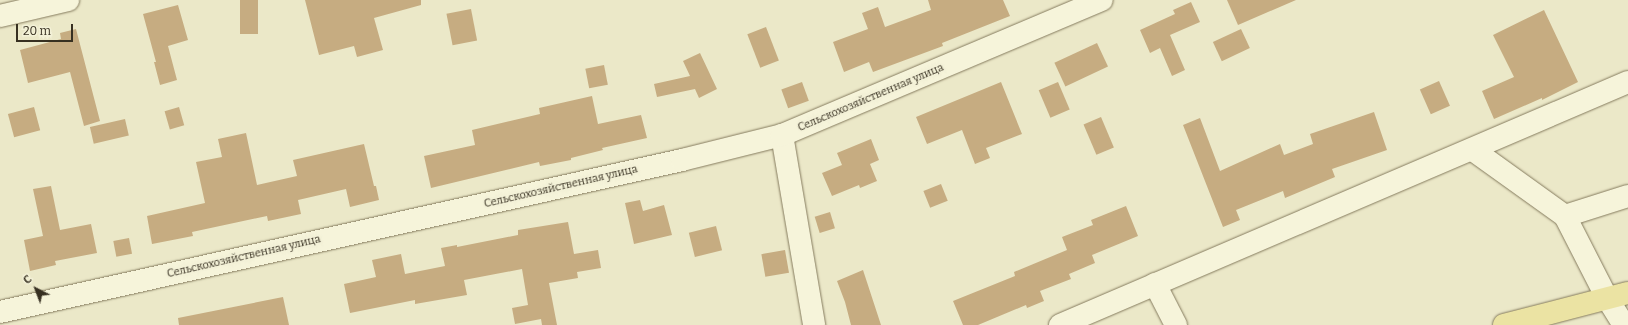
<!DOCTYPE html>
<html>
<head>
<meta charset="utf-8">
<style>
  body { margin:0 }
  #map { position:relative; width:1628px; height:325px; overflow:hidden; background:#ebe8c8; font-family:Bitter,serif }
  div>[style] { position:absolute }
  .building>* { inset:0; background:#c6ac81; transform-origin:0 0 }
  .roads { filter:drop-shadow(0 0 1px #857b5e) drop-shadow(0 0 1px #857b5e) }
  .minor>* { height:22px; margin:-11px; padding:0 11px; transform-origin:11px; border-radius:11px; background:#f6f4da }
  .major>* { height:22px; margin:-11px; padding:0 11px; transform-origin:11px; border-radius:11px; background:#ebe3a3 }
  span { translate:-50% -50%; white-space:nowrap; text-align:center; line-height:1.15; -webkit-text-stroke:4px #f3f1d7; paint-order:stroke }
  .street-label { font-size:11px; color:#373021 }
  .north { position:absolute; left:16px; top:269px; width:40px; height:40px; -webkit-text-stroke:3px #f3f1d7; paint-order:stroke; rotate:318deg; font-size:11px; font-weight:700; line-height:16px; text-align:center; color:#373021 }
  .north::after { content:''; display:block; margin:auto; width:14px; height:18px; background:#373021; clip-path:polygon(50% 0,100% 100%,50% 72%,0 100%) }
  .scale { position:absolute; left:16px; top:24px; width:57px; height:18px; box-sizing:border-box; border:2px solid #373021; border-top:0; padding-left:5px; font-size:12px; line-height:14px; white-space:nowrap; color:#373021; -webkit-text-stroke:3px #f3f1d7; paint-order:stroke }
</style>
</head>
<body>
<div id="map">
  <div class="building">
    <i style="left:240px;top:0;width:18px;height:34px"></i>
    <i style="clip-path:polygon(305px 0,421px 0,421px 5px,374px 18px,383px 50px,357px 57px,354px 46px,319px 55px)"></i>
    <i style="clip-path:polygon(928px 0,1003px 0,1010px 16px,942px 43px,943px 46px,873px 72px,869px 62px,844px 72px,833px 42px,868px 29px,862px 13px,878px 7px,885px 27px,931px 10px)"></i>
    <i style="clip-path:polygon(1227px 0,1296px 0,1238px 25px)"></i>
    <i style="clip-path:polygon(1191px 2px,1200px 22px,1170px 35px,1185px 70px,1172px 76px,1160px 48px,1150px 53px,1140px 30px,1175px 14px,1173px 10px)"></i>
    <i style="clip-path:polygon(178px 5px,188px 40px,168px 46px,177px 80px,160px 85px,154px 62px,156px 62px,143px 14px)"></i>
    <i style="left:471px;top:9px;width:32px;height:25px;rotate:79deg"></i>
    <i style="clip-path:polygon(1544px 10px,1578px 82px,1542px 100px,1542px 98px,1494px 119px,1482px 91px,1514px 77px,1493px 35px)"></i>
    <i style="left:766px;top:27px;width:36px;height:20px;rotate:69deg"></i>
    <i style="clip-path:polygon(76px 29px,100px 121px,84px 126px,70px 72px,28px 83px,20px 50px,61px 39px,60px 33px)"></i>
    <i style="left:1241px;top:29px;width:21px;height:31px;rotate:65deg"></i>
    <i style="left:1097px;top:43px;width:26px;height:47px;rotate:65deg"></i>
    <i style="clip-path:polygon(700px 53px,717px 89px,699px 98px,695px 89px,657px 97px,654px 84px,690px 76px,683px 61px)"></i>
    <i style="left:604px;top:65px;width:20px;height:19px;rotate:79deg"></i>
    <i style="left:1439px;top:81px;width:27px;height:21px;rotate:66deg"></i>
    <i style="left:802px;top:82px;width:20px;height:22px;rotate:70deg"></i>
    <i style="clip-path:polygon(1001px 82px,1022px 134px,986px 148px,990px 158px,975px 164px,962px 130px,927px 144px,916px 117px)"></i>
    <i style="left:1058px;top:82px;width:30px;height:21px;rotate:67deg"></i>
    <i style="clip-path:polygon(592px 96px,598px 124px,641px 115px,647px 138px,602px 148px,603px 150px,571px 158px,571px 160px,540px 166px,539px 162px,431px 188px,424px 156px,475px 145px,472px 130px,540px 114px,539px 108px)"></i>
    <i style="left:34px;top:107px;width:24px;height:27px;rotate:75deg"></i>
    <i style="left:179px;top:107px;width:19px;height:15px;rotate:74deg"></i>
    <i style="clip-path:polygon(1374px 112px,1387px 150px,1332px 169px,1335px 177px,1285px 198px,1283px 191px,1236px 210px,1240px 220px,1223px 227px,1183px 125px,1200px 118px,1220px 171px,1280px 144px,1284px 155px,1313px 144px,1310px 134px)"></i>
    <i style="left:1101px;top:117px;width:33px;height:19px;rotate:67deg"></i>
    <i style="left:125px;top:119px;width:17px;height:36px;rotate:77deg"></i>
    <i style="clip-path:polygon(246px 133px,257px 185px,297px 176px,293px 160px,364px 144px,374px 186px,376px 186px,379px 200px,350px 207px,346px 189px,298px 200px,301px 214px,268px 221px,267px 216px,192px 232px,193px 236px,152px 244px,147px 216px,205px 203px,196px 162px,222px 157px,218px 139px)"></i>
    <i style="clip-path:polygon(871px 139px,879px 160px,870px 164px,877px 181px,860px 188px,859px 185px,832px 196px,822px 173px,842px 165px,837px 153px)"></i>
    <i style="left:941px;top:184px;width:18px;height:19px;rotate:68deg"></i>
    <i style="clip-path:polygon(51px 186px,60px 230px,91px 224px,97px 253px,55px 261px,56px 265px,30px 271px,24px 240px,43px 236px,33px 189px)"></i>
    <i style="clip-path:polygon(640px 200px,643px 211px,664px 205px,672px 235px,634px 244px,625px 203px)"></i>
    <i style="clip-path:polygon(1126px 206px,1138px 236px,1092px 255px,1095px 263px,1069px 274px,1071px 279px,1040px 291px,1044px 301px,1027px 308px,1026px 305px,978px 325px,963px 325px,953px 301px,1015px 276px,1014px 272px,1067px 250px,1062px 237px,1093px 225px,1091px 220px)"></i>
    <i style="left:830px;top:212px;width:17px;height:16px;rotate:73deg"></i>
    <i style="clip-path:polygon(568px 222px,574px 254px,598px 250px,601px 268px,577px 272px,578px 278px,549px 283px,557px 325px,542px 325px,541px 319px,515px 324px,512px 308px,528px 305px,522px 269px,464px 280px,467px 295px,415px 304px,415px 300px,350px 313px,344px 284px,376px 277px,372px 260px,401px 254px,405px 274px,445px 266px,441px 248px,457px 245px,457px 247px,518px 235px,518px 230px)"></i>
    <i style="left:716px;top:226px;width:25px;height:28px;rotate:76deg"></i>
    <i style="left:129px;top:238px;width:16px;height:16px;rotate:79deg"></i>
    <i style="left:785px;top:250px;width:23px;height:24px;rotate:80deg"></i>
    <i style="clip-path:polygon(863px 270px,881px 325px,851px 325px,845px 302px,837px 281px)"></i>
    <i style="clip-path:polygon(283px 297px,289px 325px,179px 325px,178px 318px)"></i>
  </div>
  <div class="roads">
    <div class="minor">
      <i style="left:0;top:16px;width:70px;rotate:-13.2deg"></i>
      <i style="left:782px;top:135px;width:193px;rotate:80.4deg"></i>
      <i style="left:1473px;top:150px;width:113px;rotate:35.7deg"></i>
      <i style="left:1565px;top:216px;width:92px;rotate:62.9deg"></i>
      <i style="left:1607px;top:298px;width:32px;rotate:58deg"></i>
      <i style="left:1565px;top:216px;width:66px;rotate:-17.6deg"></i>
      <i style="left:1155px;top:284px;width:46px;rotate:62.9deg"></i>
      <i style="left:0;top:312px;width:699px;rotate:-12.56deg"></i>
      <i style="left:682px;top:160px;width:103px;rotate:-14deg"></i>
      <i style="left:782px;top:135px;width:347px;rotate:-22.9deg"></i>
      <i style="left:1060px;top:325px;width:618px;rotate:-23.16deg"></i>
    </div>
    <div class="major">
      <i style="left:1504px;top:325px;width:128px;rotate:-14.5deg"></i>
    </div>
  </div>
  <div class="street-label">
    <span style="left:871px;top:98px;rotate:-23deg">Сельскохозяйственная улица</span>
    <span style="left:561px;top:187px;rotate:-13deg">Сельскохозяйственная улица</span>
    <span style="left:244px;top:257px;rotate:-13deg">Сельскохозяйственная улица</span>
  </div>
  <div class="north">С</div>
  <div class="scale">20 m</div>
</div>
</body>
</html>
